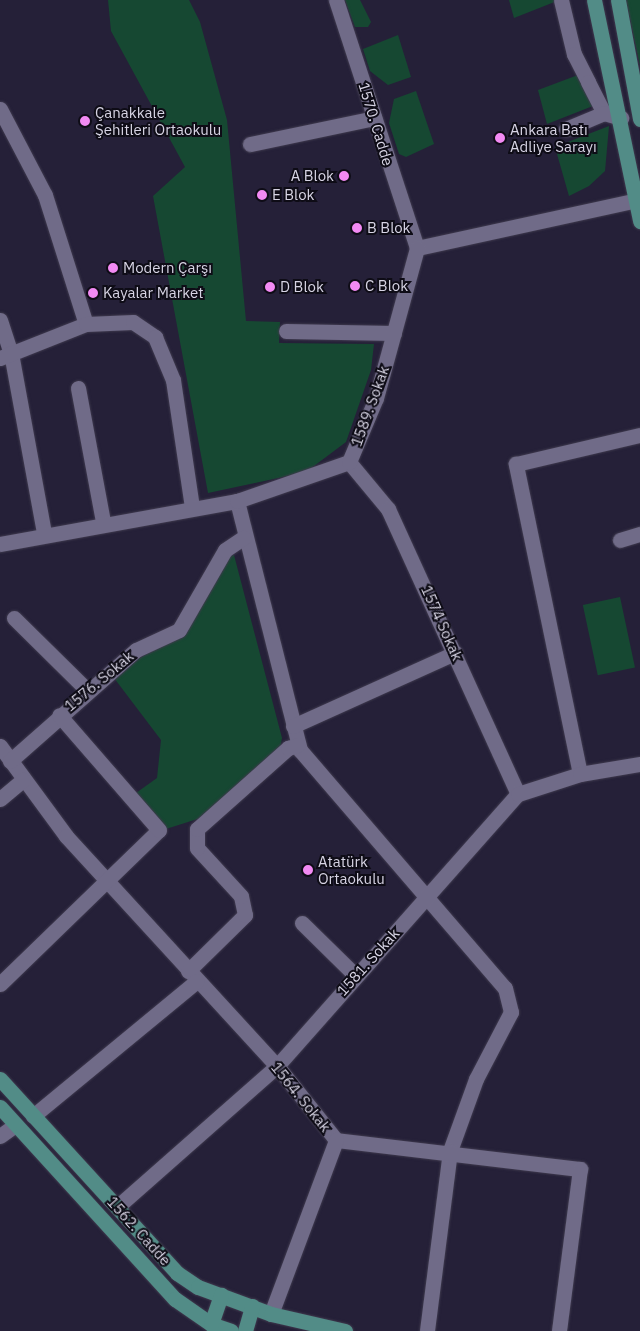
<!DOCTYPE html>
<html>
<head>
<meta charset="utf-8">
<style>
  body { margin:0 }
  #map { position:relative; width:640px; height:1331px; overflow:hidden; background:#252038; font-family:"IBM Plex Sans",sans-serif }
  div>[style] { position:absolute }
  .green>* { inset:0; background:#164832; transform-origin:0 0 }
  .roads { filter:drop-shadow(0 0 1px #3f3a4e) drop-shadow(0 0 1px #3f3a4e) }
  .minor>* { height:15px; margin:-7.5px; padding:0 7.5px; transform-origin:7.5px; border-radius:7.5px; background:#706b88 }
  .major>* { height:15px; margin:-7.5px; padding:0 7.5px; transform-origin:7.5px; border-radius:7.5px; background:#528c87 }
  .dots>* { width:14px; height:14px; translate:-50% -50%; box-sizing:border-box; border:2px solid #0e0c16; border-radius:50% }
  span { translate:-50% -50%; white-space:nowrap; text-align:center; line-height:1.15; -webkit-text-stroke:4px #0e0c16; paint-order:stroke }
  .poi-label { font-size:15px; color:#d7d4e4 }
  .left { translate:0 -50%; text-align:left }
  .right { translate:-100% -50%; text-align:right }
  .street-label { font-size:15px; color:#d7d4e4 }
</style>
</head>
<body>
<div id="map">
  <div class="green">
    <i style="clip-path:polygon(108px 0,189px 0,200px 22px,227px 120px,246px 321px,280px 322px,279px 343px,374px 344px,371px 370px,346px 442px,306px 472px,208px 493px,153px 196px,185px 167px,111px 31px)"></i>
    <i style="clip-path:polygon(345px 0,360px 0,371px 22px,368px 27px,355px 27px)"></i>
    <i style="clip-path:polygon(509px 0,556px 0,557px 1px,514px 18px)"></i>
    <i style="clip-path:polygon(626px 0,640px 0,640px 66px)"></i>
    <i style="clip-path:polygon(398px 35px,411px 77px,388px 85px,370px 71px,363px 49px)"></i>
    <i style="clip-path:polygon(578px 75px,593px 106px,547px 124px,538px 90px)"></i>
    <i style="clip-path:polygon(416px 91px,434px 144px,406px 157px,399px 154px,389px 123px,394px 99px)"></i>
    <i style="clip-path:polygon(609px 126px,605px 171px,589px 186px,569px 196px,555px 147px)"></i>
    <i style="clip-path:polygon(234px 555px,282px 738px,280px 749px,210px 815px,166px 829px,136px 793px,157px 778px,161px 740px,111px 674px,179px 636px,197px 614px,227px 556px)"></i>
    <i style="left:620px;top:597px;width:72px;height:38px;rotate:78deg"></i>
  </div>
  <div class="roads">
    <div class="minor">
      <i style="left:336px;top:0;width:261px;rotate:71.9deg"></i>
      <i style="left:561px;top:0;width:56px;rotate:76.5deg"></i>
      <i style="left:574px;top:54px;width:31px;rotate:63deg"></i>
      <i style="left:588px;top:82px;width:35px;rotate:63deg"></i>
      <i style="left:604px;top:113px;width:18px;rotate:16deg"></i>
      <i style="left:0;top:109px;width:97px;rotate:62.4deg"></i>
      <i style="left:45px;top:195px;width:135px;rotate:72.4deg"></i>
      <i style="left:566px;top:129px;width:41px;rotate:-22.8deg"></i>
      <i style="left:250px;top:144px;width:127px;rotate:-11.8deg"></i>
      <i style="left:417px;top:248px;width:225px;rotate:-12.3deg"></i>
      <i style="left:0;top:320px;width:35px;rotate:72deg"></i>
      <i style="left:11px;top:353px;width:183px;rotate:79.6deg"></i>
      <i style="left:286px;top:331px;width:108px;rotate:1.1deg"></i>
      <i style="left:0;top:358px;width:92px;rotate:-21.6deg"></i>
      <i style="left:86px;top:324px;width:47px;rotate:-2.4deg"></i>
      <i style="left:133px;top:322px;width:27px;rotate:34deg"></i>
      <i style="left:155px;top:337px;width:47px;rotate:67.3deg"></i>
      <i style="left:173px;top:380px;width:128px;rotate:81.5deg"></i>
      <i style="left:78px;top:388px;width:136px;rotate:79.4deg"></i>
      <i style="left:349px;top:462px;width:61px;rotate:50.3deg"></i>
      <i style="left:388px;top:509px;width:313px;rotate:65.5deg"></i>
      <i style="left:237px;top:501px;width:257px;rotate:75.8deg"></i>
      <i style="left:300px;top:750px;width:314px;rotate:49.3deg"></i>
      <i style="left:505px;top:988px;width:25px;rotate:76deg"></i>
      <i style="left:511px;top:1012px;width:76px;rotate:117.6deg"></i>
      <i style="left:476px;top:1079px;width:77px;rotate:109.9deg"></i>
      <i style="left:450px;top:1151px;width:181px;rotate:97.3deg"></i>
      <i style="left:620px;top:540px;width:21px;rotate:-17deg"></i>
      <i style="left:0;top:544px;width:241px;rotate:-10.3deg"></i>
      <i style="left:237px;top:501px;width:119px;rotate:-19.2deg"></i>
      <i style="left:349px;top:462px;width:69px;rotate:-67.1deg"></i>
      <i style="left:376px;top:398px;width:156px;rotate:-74.7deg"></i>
      <i style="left:14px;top:618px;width:103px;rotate:44.6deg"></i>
      <i style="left:293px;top:726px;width:178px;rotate:-24.3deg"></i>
      <i style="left:0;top:746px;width:112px;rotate:53.7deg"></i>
      <i style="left:66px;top:836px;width:312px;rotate:47.5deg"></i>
      <i style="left:277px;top:1066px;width:95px;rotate:51.4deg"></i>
      <i style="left:336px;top:1140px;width:246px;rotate:6.8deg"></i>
      <i style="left:580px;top:1169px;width:163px;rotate:97.4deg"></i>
      <i style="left:10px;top:761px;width:168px;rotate:-41.4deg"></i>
      <i style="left:136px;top:650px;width:47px;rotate:-24.9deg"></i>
      <i style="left:179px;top:630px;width:92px;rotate:-60.1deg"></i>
      <i style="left:225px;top:550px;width:22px;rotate:-34deg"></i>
      <i style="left:580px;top:774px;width:317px;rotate:-101.7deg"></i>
      <i style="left:516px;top:464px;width:127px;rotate:-13.2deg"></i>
      <i style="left:0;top:799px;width:30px;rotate:-40deg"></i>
      <i style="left:302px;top:923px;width:74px;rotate:44.5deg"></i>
      <i style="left:188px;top:971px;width:80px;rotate:-44.5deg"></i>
      <i style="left:245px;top:915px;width:19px;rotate:-102deg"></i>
      <i style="left:241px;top:896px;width:65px;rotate:-132.5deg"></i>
      <i style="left:197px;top:848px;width:19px;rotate:-90deg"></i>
      <i style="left:197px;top:829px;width:122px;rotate:-41.7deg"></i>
      <i style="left:288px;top:748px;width:10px;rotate:-17deg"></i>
      <i style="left:0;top:984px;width:221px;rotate:-44.1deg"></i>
      <i style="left:159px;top:830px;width:152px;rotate:-131deg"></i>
      <i style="left:33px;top:1116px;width:212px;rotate:-39.5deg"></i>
      <i style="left:0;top:1136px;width:19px;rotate:-36deg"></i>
      <i style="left:117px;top:1207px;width:213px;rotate:-41.4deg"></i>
      <i style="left:277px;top:1066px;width:363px;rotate:-48.5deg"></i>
      <i style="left:518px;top:794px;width:65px;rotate:-17.9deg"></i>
      <i style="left:580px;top:774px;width:61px;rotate:-9.5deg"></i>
      <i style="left:271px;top:1314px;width:186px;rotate:-69.5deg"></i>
    </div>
    <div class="major">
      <i style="left:594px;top:0;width:226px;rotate:78.2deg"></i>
      <i style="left:618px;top:0;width:121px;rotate:79.5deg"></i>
      <i style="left:0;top:1079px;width:263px;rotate:47.6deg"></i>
      <i style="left:177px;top:1273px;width:25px;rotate:34deg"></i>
      <i style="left:198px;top:1287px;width:78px;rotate:20.3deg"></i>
      <i style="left:271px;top:1314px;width:76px;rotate:12.9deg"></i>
      <i style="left:0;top:1107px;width:260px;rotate:47.7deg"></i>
      <i style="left:175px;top:1299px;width:44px;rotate:34.8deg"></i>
      <i style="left:211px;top:1324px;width:21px;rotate:19deg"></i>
      <i style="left:211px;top:1324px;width:31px;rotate:-71deg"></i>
      <i style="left:245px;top:1331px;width:26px;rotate:-74deg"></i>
    </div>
  </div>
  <div class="dots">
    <i style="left:85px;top:121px;background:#f28af3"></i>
    <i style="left:500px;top:138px;background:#f28af3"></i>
    <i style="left:344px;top:176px;background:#f28af3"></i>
    <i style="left:262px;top:195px;background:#f28af3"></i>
    <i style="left:357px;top:228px;background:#f28af3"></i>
    <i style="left:113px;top:268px;background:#f28af3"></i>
    <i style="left:355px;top:286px;background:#f28af3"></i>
    <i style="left:270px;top:287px;background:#f28af3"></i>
    <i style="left:93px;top:293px;background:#f28af3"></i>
    <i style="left:308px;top:870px;background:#f28af3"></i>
  </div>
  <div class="poi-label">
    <span class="left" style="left:95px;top:121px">Çanakkale<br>Şehitleri Ortaokulu</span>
    <span class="left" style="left:510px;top:138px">Ankara Batı<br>Adliye Sarayı</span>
    <span class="right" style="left:334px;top:176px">A Blok</span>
    <span class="left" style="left:272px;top:195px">E Blok</span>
    <span class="left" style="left:367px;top:228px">B Blok</span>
    <span class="left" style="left:123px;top:268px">Modern Çarşı</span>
    <span class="left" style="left:365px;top:286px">C Blok</span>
    <span class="left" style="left:280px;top:287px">D Blok</span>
    <span class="left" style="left:103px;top:293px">Kayalar Market</span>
    <span class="left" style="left:318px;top:870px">Atatürk<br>Ortaokulu</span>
  </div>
  <div class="street-label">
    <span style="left:376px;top:124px;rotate:73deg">1570. Cadde</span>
    <span style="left:370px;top:406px;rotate:-70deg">1589. Sokak</span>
    <span style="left:442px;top:623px;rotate:66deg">1574 Sokak</span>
    <span style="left:99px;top:681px;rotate:-40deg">1576. Sokak</span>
    <span style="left:368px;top:962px;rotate:-48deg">1581. Sokak</span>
    <span style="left:301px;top:1097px;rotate:51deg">1564. Sokak</span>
    <span style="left:139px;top:1231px;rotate:48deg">1562. Cadde</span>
  </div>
</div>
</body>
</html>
